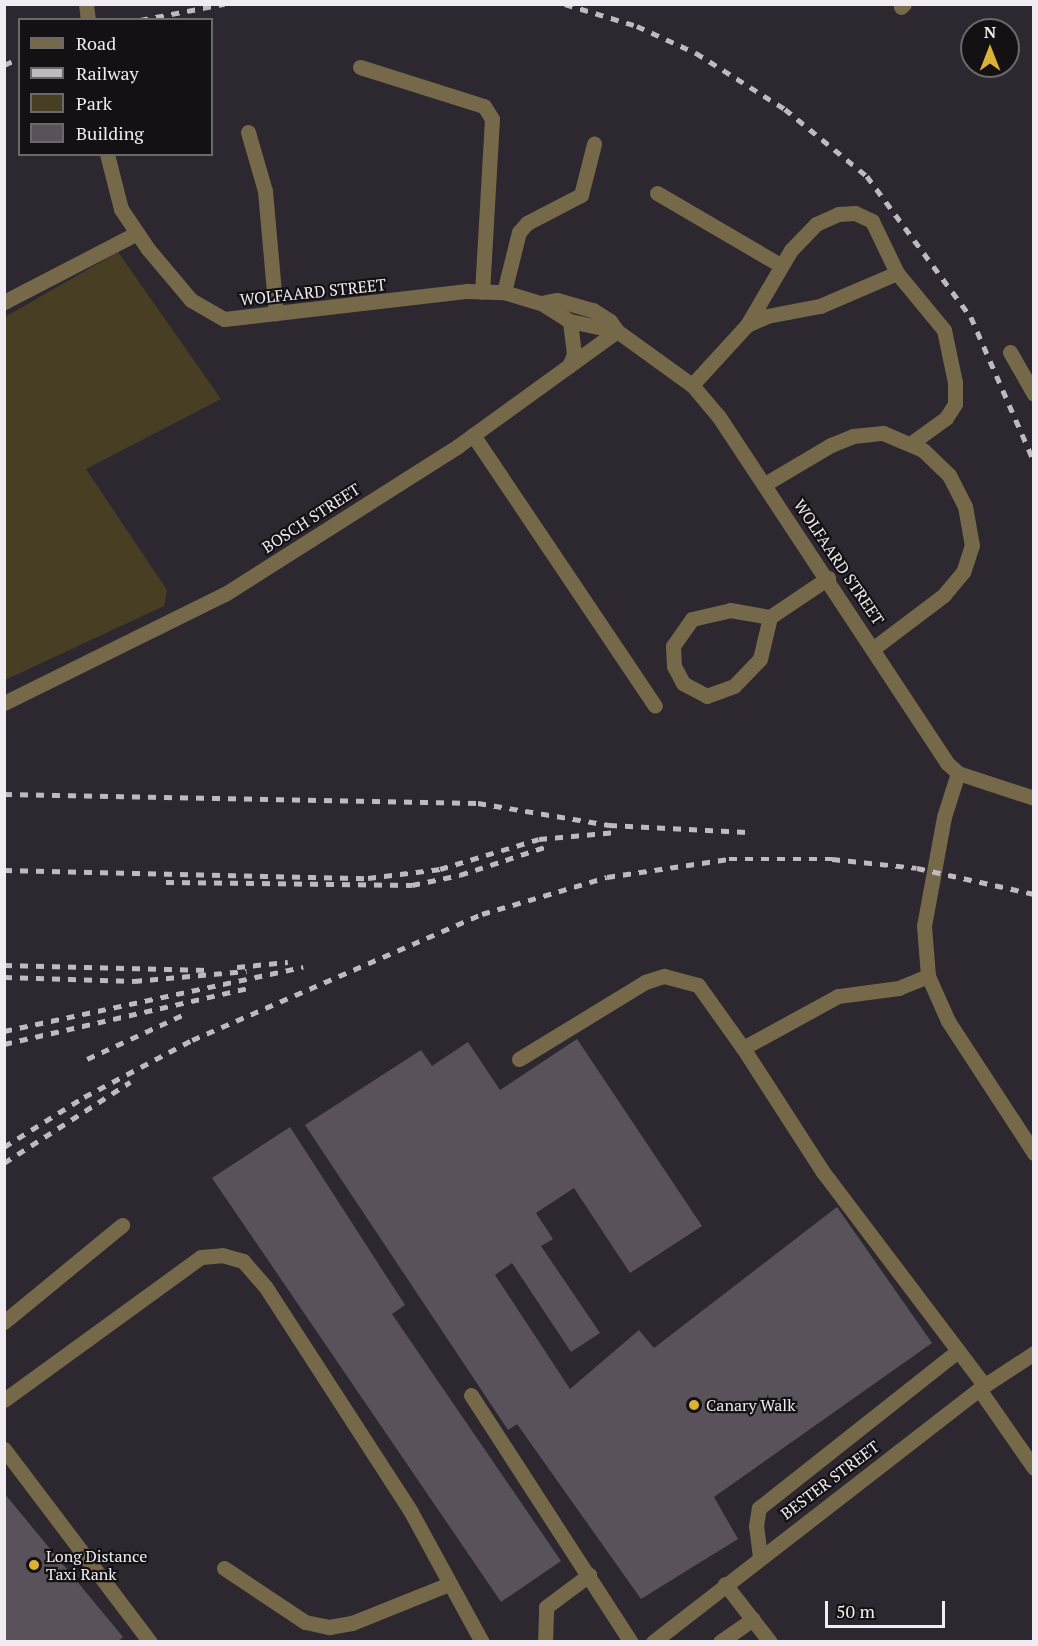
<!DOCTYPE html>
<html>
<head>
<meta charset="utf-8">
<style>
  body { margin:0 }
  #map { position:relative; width:1038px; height:1646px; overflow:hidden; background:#2d272f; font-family:"PT Serif",serif }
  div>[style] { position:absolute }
  .green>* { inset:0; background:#483e24 }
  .building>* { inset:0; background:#59525b }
  .minor>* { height:15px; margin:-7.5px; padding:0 7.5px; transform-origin:7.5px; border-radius:7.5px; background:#75694a }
  .rail>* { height:4.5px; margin-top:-2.25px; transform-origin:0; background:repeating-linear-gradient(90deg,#bebac0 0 8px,transparent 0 16px) }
  .dots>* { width:16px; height:16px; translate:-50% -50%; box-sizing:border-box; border:3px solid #141114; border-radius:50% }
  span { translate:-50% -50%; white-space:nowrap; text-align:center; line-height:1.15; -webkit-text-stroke:4.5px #141114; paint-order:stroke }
  .street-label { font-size:16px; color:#f0ecf2 }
  .poi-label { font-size:16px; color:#f0ecf2 }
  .left { translate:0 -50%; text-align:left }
  .frame { position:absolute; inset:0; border:6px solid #f0ecf2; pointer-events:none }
  .legend { position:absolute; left:18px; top:18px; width:195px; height:138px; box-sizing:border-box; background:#141114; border:2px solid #6c696d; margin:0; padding:8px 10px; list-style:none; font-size:18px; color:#f0ecf2 }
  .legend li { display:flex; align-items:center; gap:12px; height:30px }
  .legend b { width:30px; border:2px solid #6c696d }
  .north { position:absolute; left:960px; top:18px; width:60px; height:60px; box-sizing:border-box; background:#141114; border:2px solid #6c696d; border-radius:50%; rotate:0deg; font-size:16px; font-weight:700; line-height:24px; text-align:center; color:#f0ecf2 }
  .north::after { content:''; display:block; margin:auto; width:21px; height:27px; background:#ddb233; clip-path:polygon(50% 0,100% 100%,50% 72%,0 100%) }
  .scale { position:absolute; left:825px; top:1601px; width:120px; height:27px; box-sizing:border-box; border:3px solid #f0ecf2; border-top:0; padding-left:8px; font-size:18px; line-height:21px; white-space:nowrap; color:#f0ecf2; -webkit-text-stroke:4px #141114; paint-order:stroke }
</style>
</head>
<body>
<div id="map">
  <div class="green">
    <i style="clip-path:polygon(118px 252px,221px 399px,86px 469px,167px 590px,164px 606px,5px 680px,5px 317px)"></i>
  </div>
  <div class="building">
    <i style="clip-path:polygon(577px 1039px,702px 1226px,630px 1273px,574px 1188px,536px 1213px,553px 1239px,541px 1246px,600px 1333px,571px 1352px,512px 1263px,495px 1275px,570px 1389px,639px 1330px,654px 1348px,837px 1207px,932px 1343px,714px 1497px,738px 1539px,641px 1599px,517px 1424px,508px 1430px,305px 1125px,421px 1050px,432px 1066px,468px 1042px,500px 1090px)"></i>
    <i style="clip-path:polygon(290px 1127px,405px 1305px,392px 1314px,561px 1561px,501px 1602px,212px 1178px)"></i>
    <i style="clip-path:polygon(4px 1493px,123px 1637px,117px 1642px,4px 1642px)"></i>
  </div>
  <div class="minor">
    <i style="left:86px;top:4px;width:16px;rotate:83deg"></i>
    <i style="left:901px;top:7px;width:4px;rotate:-45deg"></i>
    <i style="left:360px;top:67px;width:130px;rotate:17.5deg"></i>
    <i style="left:484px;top:106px;width:15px;rotate:58deg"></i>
    <i style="left:492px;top:119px;width:173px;rotate:93.3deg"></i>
    <i style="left:248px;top:132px;width:61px;rotate:73.9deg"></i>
    <i style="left:265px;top:191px;width:123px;rotate:84.9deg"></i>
    <i style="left:107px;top:154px;width:57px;rotate:75.7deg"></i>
    <i style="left:121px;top:209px;width:48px;rotate:56deg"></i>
    <i style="left:148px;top:249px;width:67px;rotate:49.9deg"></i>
    <i style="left:191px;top:300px;width:38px;rotate:30deg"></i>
    <i style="left:224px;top:319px;width:245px;rotate:-6.6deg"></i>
    <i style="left:467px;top:291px;width:37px;rotate:2deg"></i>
    <i style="left:504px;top:292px;width:39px;rotate:17deg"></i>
    <i style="left:541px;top:303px;width:16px;rotate:-11deg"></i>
    <i style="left:557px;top:300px;width:37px;rotate:16deg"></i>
    <i style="left:593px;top:310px;width:20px;rotate:33deg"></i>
    <i style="left:610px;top:321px;width:12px;rotate:55deg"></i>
    <i style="left:617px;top:331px;width:92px;rotate:35.8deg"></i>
    <i style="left:692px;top:385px;width:42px;rotate:49.8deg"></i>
    <i style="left:719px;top:417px;width:414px;rotate:56.6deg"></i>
    <i style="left:947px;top:763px;width:15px;rotate:42deg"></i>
    <i style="left:958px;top:773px;width:80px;rotate:18.2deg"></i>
    <i style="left:657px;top:193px;width:143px;rotate:30.3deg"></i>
    <i style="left:504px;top:292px;width:62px;rotate:-76deg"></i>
    <i style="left:519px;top:232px;width:12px;rotate:-48deg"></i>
    <i style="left:527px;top:223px;width:61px;rotate:-27.4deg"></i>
    <i style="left:581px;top:195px;width:53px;rotate:-75.7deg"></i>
    <i style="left:4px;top:302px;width:150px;rotate:-27.4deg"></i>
    <i style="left:541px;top:303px;width:34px;rotate:32deg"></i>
    <i style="left:570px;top:321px;width:48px;rotate:12deg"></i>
    <i style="left:747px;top:325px;width:87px;rotate:-59.6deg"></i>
    <i style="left:791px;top:250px;width:36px;rotate:-46deg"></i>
    <i style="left:816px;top:224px;width:24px;rotate:-24deg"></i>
    <i style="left:838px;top:214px;width:17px;rotate:-3deg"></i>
    <i style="left:855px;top:213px;width:19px;rotate:25deg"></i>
    <i style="left:872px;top:221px;width:58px;rotate:64.3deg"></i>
    <i style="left:1010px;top:352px;width:48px;rotate:60.3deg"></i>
    <i style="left:569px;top:366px;width:13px;rotate:-67deg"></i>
    <i style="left:574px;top:354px;width:33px;rotate:-97deg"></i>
    <i style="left:692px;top:385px;width:81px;rotate:-47.5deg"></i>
    <i style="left:747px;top:325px;width:22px;rotate:-24deg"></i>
    <i style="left:767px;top:316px;width:54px;rotate:-10.7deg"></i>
    <i style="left:820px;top:306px;width:84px;rotate:-23.2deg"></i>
    <i style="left:897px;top:273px;width:74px;rotate:50.5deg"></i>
    <i style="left:944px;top:330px;width:53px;rotate:78.1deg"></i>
    <i style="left:955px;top:382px;width:22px;rotate:90deg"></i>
    <i style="left:955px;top:404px;width:17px;rotate:123deg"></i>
    <i style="left:946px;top:418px;width:44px;rotate:144.2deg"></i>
    <i style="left:473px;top:435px;width:326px;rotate:56.1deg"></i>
    <i style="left:765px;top:484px;width:77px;rotate:-30.6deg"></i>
    <i style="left:831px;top:445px;width:24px;rotate:-22deg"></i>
    <i style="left:853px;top:436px;width:30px;rotate:-6deg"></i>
    <i style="left:883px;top:433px;width:43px;rotate:23deg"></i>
    <i style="left:923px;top:450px;width:36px;rotate:44deg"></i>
    <i style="left:949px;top:475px;width:35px;rotate:63deg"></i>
    <i style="left:965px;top:506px;width:40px;rotate:80deg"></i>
    <i style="left:972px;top:545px;width:28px;rotate:108deg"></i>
    <i style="left:963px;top:572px;width:30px;rotate:130deg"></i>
    <i style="left:944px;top:595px;width:88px;rotate:142.9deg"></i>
    <i style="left:770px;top:617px;width:43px;rotate:103.4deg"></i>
    <i style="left:760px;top:659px;width:37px;rotate:134deg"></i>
    <i style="left:734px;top:686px;width:29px;rotate:160deg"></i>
    <i style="left:707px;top:696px;width:27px;rotate:-152deg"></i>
    <i style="left:683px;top:683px;width:19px;rotate:-118deg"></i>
    <i style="left:674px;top:666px;width:20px;rotate:-93deg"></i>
    <i style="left:673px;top:646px;width:33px;rotate:-55deg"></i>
    <i style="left:692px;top:619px;width:39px;rotate:-13deg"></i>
    <i style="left:730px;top:610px;width:41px;rotate:9.9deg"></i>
    <i style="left:770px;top:617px;width:70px;rotate:-33.9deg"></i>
    <i style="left:4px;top:703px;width:246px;rotate:-26.3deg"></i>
    <i style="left:225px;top:594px;width:276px;rotate:-32.4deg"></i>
    <i style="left:458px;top:446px;width:196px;rotate:-35.9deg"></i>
    <i style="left:958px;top:773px;width:46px;rotate:107.7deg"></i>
    <i style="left:944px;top:817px;width:111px;rotate:100.4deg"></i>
    <i style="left:924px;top:926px;width:50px;rotate:85.4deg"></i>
    <i style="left:928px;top:976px;width:49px;rotate:66deg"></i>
    <i style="left:948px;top:1021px;width:158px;rotate:56.9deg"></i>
    <i style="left:928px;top:976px;width:31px;rotate:158deg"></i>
    <i style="left:899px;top:988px;width:62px;rotate:172.5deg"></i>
    <i style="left:838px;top:996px;width:108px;rotate:151.3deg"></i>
    <i style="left:743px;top:1048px;width:148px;rotate:57.2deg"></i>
    <i style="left:823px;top:1172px;width:268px;rotate:52.9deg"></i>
    <i style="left:519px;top:1059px;width:148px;rotate:-31.4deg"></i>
    <i style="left:645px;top:982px;width:20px;rotate:-18deg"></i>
    <i style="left:664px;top:976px;width:35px;rotate:15deg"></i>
    <i style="left:698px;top:985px;width:77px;rotate:54.5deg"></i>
    <i style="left:4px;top:1322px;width:153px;rotate:-39.4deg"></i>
    <i style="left:979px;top:1389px;width:96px;rotate:55.2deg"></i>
    <i style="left:471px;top:1395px;width:294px;rotate:57.1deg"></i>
    <i style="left:4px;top:1400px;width:243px;rotate:-36deg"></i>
    <i style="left:201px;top:1257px;width:21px;rotate:-5deg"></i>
    <i style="left:222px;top:1255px;width:22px;rotate:16deg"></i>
    <i style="left:243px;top:1261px;width:33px;rotate:49deg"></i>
    <i style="left:265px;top:1286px;width:269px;rotate:57.1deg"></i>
    <i style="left:411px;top:1512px;width:148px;rotate:61.4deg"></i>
    <i style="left:4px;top:1449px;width:242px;rotate:52.9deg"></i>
    <i style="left:760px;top:1557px;width:31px;rotate:-97deg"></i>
    <i style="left:756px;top:1526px;width:18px;rotate:-81deg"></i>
    <i style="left:759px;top:1508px;width:253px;rotate:-38.3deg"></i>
    <i style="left:224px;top:1568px;width:97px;rotate:33.7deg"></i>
    <i style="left:305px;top:1622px;width:25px;rotate:12deg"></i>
    <i style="left:329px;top:1627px;width:23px;rotate:-10deg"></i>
    <i style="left:352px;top:1623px;width:105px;rotate:-21.9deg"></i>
    <i style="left:725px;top:1584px;width:73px;rotate:52.2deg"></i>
    <i style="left:545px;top:1642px;width:35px;rotate:-88deg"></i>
    <i style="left:546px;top:1607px;width:54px;rotate:-36.7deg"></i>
    <i style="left:653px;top:1642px;width:413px;rotate:-37.8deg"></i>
    <i style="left:979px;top:1389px;width:66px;rotate:-33.2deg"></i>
    <i style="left:720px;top:1642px;width:40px;rotate:-34.9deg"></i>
  </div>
  <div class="rail">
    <i style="left:565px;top:4px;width:75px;rotate:17deg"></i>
    <i style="left:637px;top:26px;width:65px;rotate:24.6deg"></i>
    <i style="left:696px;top:53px;width:105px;rotate:32.2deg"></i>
    <i style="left:785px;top:109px;width:106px;rotate:39.3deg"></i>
    <i style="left:867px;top:176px;width:175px;rotate:53.6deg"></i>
    <i style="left:971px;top:317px;width:157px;rotate:66.4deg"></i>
    <i style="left:140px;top:20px;width:86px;rotate:-10.8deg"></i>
    <i style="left:4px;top:65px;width:17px;rotate:-24deg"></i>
    <i style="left:4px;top:794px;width:474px;rotate:1.1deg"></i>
    <i style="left:478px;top:803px;width:133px;rotate:9.5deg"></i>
    <i style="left:609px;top:825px;width:138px;rotate:2.9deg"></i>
    <i style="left:4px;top:870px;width:364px;rotate:1.3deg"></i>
    <i style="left:368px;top:878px;width:73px;rotate:-7.1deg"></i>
    <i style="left:440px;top:869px;width:103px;rotate:-16.9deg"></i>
    <i style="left:539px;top:839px;width:78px;rotate:-5.1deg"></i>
    <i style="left:166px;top:882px;width:246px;rotate:0.7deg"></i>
    <i style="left:412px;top:885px;width:49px;rotate:-11.8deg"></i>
    <i style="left:460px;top:875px;width:89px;rotate:-18.2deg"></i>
    <i style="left:4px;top:965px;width:204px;rotate:1.4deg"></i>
    <i style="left:237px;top:967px;width:51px;rotate:-5.6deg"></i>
    <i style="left:4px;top:977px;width:130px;rotate:1.8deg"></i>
    <i style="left:134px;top:981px;width:113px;rotate:-5.1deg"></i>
    <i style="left:4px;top:1031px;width:306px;rotate:-12.1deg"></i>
    <i style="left:4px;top:1044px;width:250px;rotate:-12.9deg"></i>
    <i style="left:87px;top:1059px;width:108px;rotate:-24.7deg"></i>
    <i style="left:4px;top:1147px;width:94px;rotate:-32deg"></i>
    <i style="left:84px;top:1097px;width:122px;rotate:-27.8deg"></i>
    <i style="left:192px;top:1040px;width:316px;rotate:-23.5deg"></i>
    <i style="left:482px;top:914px;width:130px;rotate:-16.5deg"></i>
    <i style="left:607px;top:877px;width:123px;rotate:-8.4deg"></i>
    <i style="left:729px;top:859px;width:103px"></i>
    <i style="left:832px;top:859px;width:85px;rotate:6deg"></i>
    <i style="left:917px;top:868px;width:120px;rotate:12.5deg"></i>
    <i style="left:4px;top:1163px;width:150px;rotate:-32.7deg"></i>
  </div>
  <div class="dots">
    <i style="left:694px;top:1405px;background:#ddb233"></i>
    <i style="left:34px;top:1565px;background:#ddb233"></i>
  </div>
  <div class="street-label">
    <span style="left:313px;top:292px;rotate:-6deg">WOLFAARD STREET</span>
    <span style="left:311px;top:518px;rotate:-33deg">BOSCH STREET</span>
    <span style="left:839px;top:562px;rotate:56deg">WOLFAARD STREET</span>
    <span style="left:830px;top:1480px;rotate:-37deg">BESTER STREET</span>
  </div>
  <div class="poi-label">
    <span class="left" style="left:706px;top:1405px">Canary Walk</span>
    <span class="left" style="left:46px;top:1565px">Long Distance<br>Taxi Rank</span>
  </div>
  <div class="frame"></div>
  <ul class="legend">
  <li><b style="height:8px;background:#75694a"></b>Road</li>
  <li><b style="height:8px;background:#bebac0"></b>Railway</li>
  <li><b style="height:16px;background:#483e24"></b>Park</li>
  <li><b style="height:16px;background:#59525b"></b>Building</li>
  </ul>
  <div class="north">N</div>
  <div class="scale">50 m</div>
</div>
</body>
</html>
